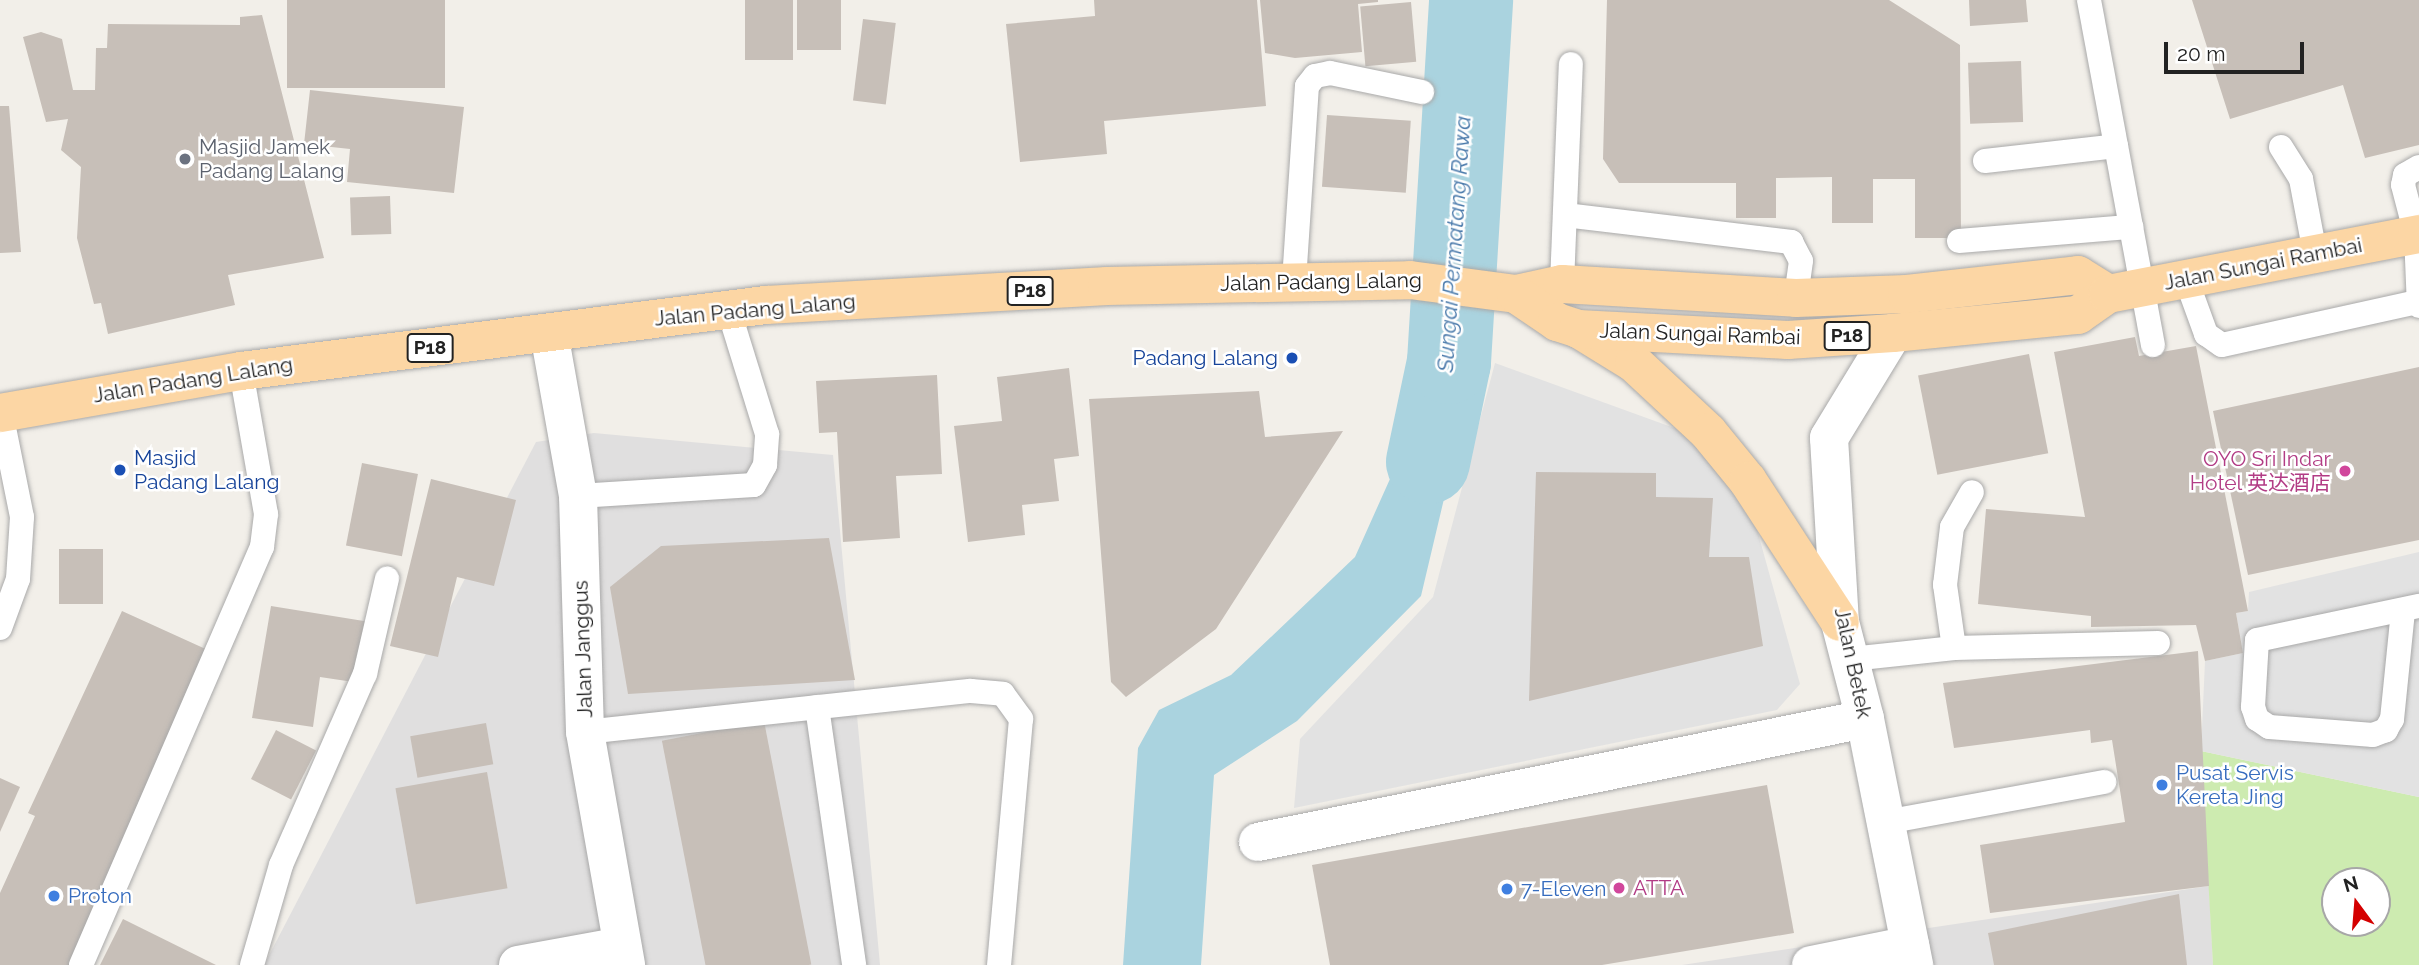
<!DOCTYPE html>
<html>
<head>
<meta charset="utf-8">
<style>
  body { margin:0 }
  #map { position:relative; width:2419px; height:965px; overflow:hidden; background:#f2efe9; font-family:Raleway,"Noto Sans SC",sans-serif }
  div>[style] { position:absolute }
  .residential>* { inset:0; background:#e0dfdf }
  .grass>* { inset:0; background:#cdebb0 }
  .parking>* { inset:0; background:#e2e2e2 }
  .water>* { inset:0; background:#aad3df }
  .river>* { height:84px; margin:-42px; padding:0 42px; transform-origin:42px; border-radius:42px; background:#aad3df }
  .building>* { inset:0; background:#c7bfb8; transform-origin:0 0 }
  .roads { filter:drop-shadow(0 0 2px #a9a9a9) drop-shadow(0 0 2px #a9a9a9) }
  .service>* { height:24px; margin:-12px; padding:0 12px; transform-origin:12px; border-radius:12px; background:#fff }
  .minor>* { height:38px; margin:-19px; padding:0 19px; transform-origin:19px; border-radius:19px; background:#fff }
  .tertiary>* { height:38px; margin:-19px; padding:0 19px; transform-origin:19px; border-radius:19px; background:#fff }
  .primary>* { height:38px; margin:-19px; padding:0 19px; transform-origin:19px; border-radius:19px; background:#fcd6a4 }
  .dots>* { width:19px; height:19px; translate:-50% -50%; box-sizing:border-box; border:4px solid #fff; border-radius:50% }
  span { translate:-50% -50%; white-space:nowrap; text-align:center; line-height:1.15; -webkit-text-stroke:5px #fff; paint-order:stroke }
  .shield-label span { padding:2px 5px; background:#fff; border:2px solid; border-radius:5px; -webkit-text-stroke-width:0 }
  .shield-label { font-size:19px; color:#222; font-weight:700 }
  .worship-label { font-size:21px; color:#5b616d }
  .left { translate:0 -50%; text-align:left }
  .street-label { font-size:21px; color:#222 }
  .transit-label { font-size:21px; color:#164399 }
  .right { translate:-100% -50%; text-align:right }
  .hotel-label { font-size:21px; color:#b23c85 }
  .shop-label { font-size:21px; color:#366cbe }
  .water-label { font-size:23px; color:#4a7aab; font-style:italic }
  .north { position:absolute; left:2321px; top:867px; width:70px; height:70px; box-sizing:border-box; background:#fff; border:2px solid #a7a7a7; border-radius:50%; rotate:344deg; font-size:19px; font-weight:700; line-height:28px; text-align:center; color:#222 }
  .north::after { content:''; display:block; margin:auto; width:24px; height:32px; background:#d40000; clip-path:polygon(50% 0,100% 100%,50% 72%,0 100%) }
  .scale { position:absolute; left:2164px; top:42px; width:140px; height:32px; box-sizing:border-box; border:4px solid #222; border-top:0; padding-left:9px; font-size:21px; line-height:24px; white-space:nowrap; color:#222; -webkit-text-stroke:5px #fff; paint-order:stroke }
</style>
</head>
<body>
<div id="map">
  <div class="residential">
    <i style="clip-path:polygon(594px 433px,833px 455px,880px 965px,264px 965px,536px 442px)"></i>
    <i style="clip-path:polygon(2209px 886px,2213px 965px,1682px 965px)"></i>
  </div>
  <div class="grass">
    <i style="clip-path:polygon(evenodd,2201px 751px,2419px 797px,2419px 965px,2213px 965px,2201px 751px,2335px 881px,2377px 881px,2377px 923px,2335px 923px,2335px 881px)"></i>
  </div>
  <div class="parking">
    <i style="clip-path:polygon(1495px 363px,1688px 433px,1751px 508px,1800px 684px,1777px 710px,1294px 808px,1300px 739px,1433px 597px)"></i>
    <i style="clip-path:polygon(2419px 552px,2419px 797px,2201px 751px,2205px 661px,2243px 653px,2236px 613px,2248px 611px,2249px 592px)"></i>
  </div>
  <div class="water">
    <i style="clip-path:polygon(1413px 344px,1479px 351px,1421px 596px,1297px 721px,1214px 775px,1201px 965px,1123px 965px,1138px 748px,1159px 710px,1231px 675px,1355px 557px,1407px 441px,1415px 393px)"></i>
  </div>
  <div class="river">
    <i style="left:1428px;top:462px;width:102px;rotate:-78.1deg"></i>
    <i style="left:1449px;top:362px;width:363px;rotate:-86.5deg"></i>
  </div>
  <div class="building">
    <i style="left:287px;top:0;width:158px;height:88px"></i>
    <i style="left:745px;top:0;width:48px;height:60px"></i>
    <i style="left:797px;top:0;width:44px;height:50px"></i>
    <i style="clip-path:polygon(1094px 0,1257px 0,1266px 106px,1104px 121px,1107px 154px,1020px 162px,1006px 24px,1095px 16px)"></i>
    <i style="clip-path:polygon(1260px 0,1378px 0,1378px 2px,1358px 4px,1362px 52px,1295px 58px,1265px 53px)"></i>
    <i style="clip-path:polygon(1607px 0,1889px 0,1960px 45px,1961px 238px,1915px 238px,1915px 179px,1873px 179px,1873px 223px,1832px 223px,1832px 177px,1776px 178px,1776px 218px,1736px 218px,1736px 183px,1619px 183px,1603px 159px)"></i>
    <i style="clip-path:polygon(1969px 0,2026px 0,2028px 22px,1970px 26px)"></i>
    <i style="clip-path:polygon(2192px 0,2419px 0,2419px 145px,2365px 158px,2343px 85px,2230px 119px)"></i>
    <i style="left:1411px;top:2px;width:60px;height:51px;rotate:85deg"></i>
    <i style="clip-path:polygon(262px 15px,324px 258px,228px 275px,235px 305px,108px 334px,101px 303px,94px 304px,77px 238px,81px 167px,61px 150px,68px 119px,46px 122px,23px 37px,41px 32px,62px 39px,73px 90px,95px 90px,96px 48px,107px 48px,108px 24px,240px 25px,240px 17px)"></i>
    <i style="left:863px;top:19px;width:33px;height:82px;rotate:7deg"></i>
    <i style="left:2021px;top:61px;width:61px;height:53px;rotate:88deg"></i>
    <i style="clip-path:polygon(310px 90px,464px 107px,454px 193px,347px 182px,350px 149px,304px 144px)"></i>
    <i style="clip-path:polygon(0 106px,9px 106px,21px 252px,0 253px)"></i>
    <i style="left:1327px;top:115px;width:84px;height:72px;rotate:4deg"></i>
    <i style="left:390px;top:196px;width:38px;height:40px;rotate:88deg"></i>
    <i style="clip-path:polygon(2135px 337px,2139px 356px,2196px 346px,2248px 611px,2236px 613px,2243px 653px,2205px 661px,2196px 625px,2091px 627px,2091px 616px,1978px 604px,1986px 509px,2085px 517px,2054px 352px)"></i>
    <i style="left:2029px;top:354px;width:101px;height:113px;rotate:79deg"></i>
    <i style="clip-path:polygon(2419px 367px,2419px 540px,2248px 575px,2213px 411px)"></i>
    <i style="clip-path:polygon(1069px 368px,1079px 456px,1054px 459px,1059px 501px,1022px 505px,1025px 535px,968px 542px,954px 426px,1002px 421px,997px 377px)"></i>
    <i style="clip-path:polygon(937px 375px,942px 474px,896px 476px,900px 538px,843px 542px,837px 432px,819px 433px,816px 381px)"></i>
    <i style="clip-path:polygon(1259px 391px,1265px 437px,1343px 431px,1216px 629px,1126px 697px,1111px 682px,1089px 399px)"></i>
    <i style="left:362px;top:463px;width:57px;height:84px;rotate:11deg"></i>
    <i style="clip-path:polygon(1536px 472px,1656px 473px,1656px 497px,1713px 498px,1709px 557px,1749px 557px,1763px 646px,1529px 701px)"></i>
    <i style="clip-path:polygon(431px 479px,516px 500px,494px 586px,457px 577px,438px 657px,390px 646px)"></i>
    <i style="clip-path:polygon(829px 538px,855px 680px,628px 694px,610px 587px,661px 546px)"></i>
    <i style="left:59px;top:549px;width:44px;height:55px"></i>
    <i style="clip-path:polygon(271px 606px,370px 622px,360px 683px,320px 677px,313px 727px,252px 718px)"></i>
    <i style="clip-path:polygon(122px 611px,210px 651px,70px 965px,0 965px,0 893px,35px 816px,28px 813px)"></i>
    <i style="clip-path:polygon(2198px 651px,2209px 886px,1990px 913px,1980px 845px,2125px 822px,2112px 740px,2091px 743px,2090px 730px,1954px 748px,1943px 683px)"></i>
    <i style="left:764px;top:721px;width:248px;height:104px;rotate:79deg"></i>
    <i style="left:486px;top:723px;width:42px;height:77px;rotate:80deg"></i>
    <i style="left:276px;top:730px;width:45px;height:55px;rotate:27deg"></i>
    <i style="left:487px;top:772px;width:118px;height:93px;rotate:80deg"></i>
    <i style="clip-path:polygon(0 778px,20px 787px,0 832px)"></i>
    <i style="clip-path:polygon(1767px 785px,1794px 933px,1602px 965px,1330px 965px,1312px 865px)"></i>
    <i style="clip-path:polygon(2179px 894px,2187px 965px,1994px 965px,1988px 933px)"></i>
    <i style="clip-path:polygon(123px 919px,216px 965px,100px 965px)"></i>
  </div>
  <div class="roads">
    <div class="service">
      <i style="left:2089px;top:0;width:351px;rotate:79.5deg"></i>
      <i style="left:2281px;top:147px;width:38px;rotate:58deg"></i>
      <i style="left:2301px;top:179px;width:75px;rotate:79.3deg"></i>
      <i style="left:1985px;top:161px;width:132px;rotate:-6.5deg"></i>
      <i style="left:2419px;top:167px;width:16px;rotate:150deg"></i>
      <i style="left:2405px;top:175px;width:10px;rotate:101deg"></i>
      <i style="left:2403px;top:185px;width:52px;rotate:75.4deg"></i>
      <i style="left:2416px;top:235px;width:71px;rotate:87.6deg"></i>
      <i style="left:1565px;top:215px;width:228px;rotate:6.8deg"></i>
      <i style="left:1791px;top:242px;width:21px;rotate:62deg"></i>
      <i style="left:1801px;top:261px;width:37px;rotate:98deg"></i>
      <i style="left:1959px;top:241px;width:173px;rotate:-4.7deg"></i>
      <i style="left:2186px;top:279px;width:59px;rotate:70deg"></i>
      <i style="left:2206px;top:334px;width:19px;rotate:35deg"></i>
      <i style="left:2222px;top:345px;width:201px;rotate:-12.4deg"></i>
      <i style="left:1294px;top:281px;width:195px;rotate:-86.2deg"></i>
      <i style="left:1307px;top:86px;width:13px;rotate:-51deg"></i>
      <i style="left:1315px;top:76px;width:15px;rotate:-11deg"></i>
      <i style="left:1330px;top:73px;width:94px;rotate:11.7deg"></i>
      <i style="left:1562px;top:284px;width:220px;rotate:-87.7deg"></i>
      <i style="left:578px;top:496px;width:176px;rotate:-3.6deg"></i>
      <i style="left:754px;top:485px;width:23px;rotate:-61deg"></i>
      <i style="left:765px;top:465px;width:31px;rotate:-86deg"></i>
      <i style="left:767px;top:434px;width:129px;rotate:-107.2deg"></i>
      <i style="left:2403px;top:611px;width:109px;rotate:95.8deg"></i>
      <i style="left:2392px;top:719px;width:13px;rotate:119deg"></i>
      <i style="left:2386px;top:730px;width:14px;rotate:159deg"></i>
      <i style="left:2373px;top:735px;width:104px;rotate:-175.6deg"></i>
      <i style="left:2269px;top:727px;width:14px;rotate:-146deg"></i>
      <i style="left:2257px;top:719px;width:13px;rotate:-108deg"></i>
      <i style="left:2253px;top:707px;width:67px;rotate:-86.6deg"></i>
      <i style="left:2257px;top:640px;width:166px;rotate:-11.9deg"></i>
      <i style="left:0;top:628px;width:52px;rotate:-69.8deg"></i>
      <i style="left:18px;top:579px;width:62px;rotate:-86.3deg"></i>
      <i style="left:22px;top:517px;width:106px;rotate:-101.4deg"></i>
      <i style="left:1954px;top:648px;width:64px;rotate:-98.1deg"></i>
      <i style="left:1945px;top:585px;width:58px;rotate:-83.1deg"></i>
      <i style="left:1952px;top:527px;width:40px;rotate:-60.3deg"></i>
      <i style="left:1851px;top:659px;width:104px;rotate:-6.1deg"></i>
      <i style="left:1954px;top:648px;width:204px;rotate:-1.4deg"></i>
      <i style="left:817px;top:707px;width:261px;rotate:81.8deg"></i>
      <i style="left:585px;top:732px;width:388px;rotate:-6.1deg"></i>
      <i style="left:971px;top:691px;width:32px;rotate:5deg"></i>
      <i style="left:1003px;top:694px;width:31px;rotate:54deg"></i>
      <i style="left:1021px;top:719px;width:247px;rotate:95.1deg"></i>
      <i style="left:1886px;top:822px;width:222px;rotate:-10.4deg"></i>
      <i style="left:81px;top:965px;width:456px;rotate:-66.6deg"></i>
      <i style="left:262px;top:547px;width:33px;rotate:-83deg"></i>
      <i style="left:266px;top:514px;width:145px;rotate:-99.9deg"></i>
      <i style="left:252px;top:965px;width:104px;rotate:-73.8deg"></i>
      <i style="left:281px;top:865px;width:209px;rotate:-66.3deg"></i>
      <i style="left:365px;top:674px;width:98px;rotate:-77deg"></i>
    </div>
    <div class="minor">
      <i style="left:549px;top:333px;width:166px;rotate:79.9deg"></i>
      <i style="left:578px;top:496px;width:236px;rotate:88.3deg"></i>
      <i style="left:585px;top:732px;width:237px;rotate:80deg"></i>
      <i style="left:1258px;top:842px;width:619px;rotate:-11.46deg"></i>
      <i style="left:518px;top:965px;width:106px;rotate:-10.4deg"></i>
      <i style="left:1811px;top:965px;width:101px;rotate:-11.4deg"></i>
    </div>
    <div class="tertiary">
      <i style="left:1893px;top:333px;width:123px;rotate:121.4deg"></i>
      <i style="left:1829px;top:438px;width:184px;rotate:86.6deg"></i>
      <i style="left:1840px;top:622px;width:100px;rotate:75.5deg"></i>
      <i style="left:1865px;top:719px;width:251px;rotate:78.7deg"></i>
    </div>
    <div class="primary">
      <i style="left:1516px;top:294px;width:47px;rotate:-12.3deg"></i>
      <i style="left:1562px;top:284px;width:234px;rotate:3.4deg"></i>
      <i style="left:1796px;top:298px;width:111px;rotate:-2.1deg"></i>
      <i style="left:1907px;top:294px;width:172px;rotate:-6.3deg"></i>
      <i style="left:2078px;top:275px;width:36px;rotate:32deg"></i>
      <i style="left:1582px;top:331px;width:61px;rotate:31.6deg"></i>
      <i style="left:1634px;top:363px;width:101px;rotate:43deg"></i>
      <i style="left:1708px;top:432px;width:63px;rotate:50.8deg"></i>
      <i style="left:1748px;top:481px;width:168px;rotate:56.9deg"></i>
      <i style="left:0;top:413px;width:245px;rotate:-9.9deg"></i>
      <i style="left:241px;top:371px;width:529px;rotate:-7.17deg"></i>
      <i style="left:766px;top:305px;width:342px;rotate:-3.2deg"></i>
      <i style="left:1107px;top:286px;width:303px;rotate:-1.1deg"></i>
      <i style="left:1410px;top:280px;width:107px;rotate:7.5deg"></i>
      <i style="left:1516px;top:294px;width:50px;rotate:34.3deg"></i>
      <i style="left:1557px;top:322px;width:22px;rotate:18deg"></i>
      <i style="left:1578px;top:329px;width:210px;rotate:3deg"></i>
      <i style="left:1788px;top:340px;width:105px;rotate:-3.8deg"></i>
      <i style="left:1893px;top:333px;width:186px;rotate:-5.6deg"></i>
      <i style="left:2078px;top:315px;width:37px;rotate:-35deg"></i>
      <i style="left:2108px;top:294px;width:317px;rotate:-10.9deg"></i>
    </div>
  </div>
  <div class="dots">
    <i style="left:185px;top:159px;background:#6b7280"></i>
    <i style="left:1292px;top:358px;background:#1a4fb4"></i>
    <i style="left:120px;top:470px;background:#1a4fb4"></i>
    <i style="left:2345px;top:471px;background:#d1479c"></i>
    <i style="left:2162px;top:785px;background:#3f7fe0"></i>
    <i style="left:1619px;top:888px;background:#d1479c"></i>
    <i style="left:1507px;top:889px;background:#3f7fe0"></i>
    <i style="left:54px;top:896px;background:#3f7fe0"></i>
  </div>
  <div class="shield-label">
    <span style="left:1030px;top:291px">P18</span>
    <span style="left:1847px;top:336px">P18</span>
    <span style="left:430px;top:348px">P18</span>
  </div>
  <div class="worship-label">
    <span class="left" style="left:199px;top:159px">Masjid Jamek<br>Padang Lalang</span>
  </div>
  <div class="street-label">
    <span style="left:2263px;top:264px;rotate:-11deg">Jalan Sungai Rambai</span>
    <span style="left:1321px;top:282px;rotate:-1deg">Jalan Padang Lalang</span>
    <span style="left:755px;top:310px;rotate:-5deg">Jalan Padang Lalang</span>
    <span style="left:1700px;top:334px;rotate:2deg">Jalan Sungai Rambai</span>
    <span style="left:193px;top:380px;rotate:-9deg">Jalan Padang Lalang</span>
    <span style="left:583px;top:649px;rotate:-92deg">Jalan Janggus</span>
    <span style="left:1853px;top:663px;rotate:78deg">Jalan Betek</span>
  </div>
  <div class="transit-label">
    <span class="right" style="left:1278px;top:358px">Padang Lalang</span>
    <span class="left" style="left:134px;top:470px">Masjid<br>Padang Lalang</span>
  </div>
  <div class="hotel-label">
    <span class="right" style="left:2331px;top:471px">OYO Sri Indar<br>Hotel 英达酒店</span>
    <span class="left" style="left:1633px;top:888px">ATTA</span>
  </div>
  <div class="shop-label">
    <span class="left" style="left:2176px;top:785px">Pusat Servis<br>Kereta Jing</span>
    <span class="left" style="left:1521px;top:889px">7-Eleven</span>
    <span class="left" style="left:68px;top:896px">Proton</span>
  </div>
  <div class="water-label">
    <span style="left:1454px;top:244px;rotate:-86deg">Sungai Permatang Rawa</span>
  </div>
  <div class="north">N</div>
  <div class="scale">20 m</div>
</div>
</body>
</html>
